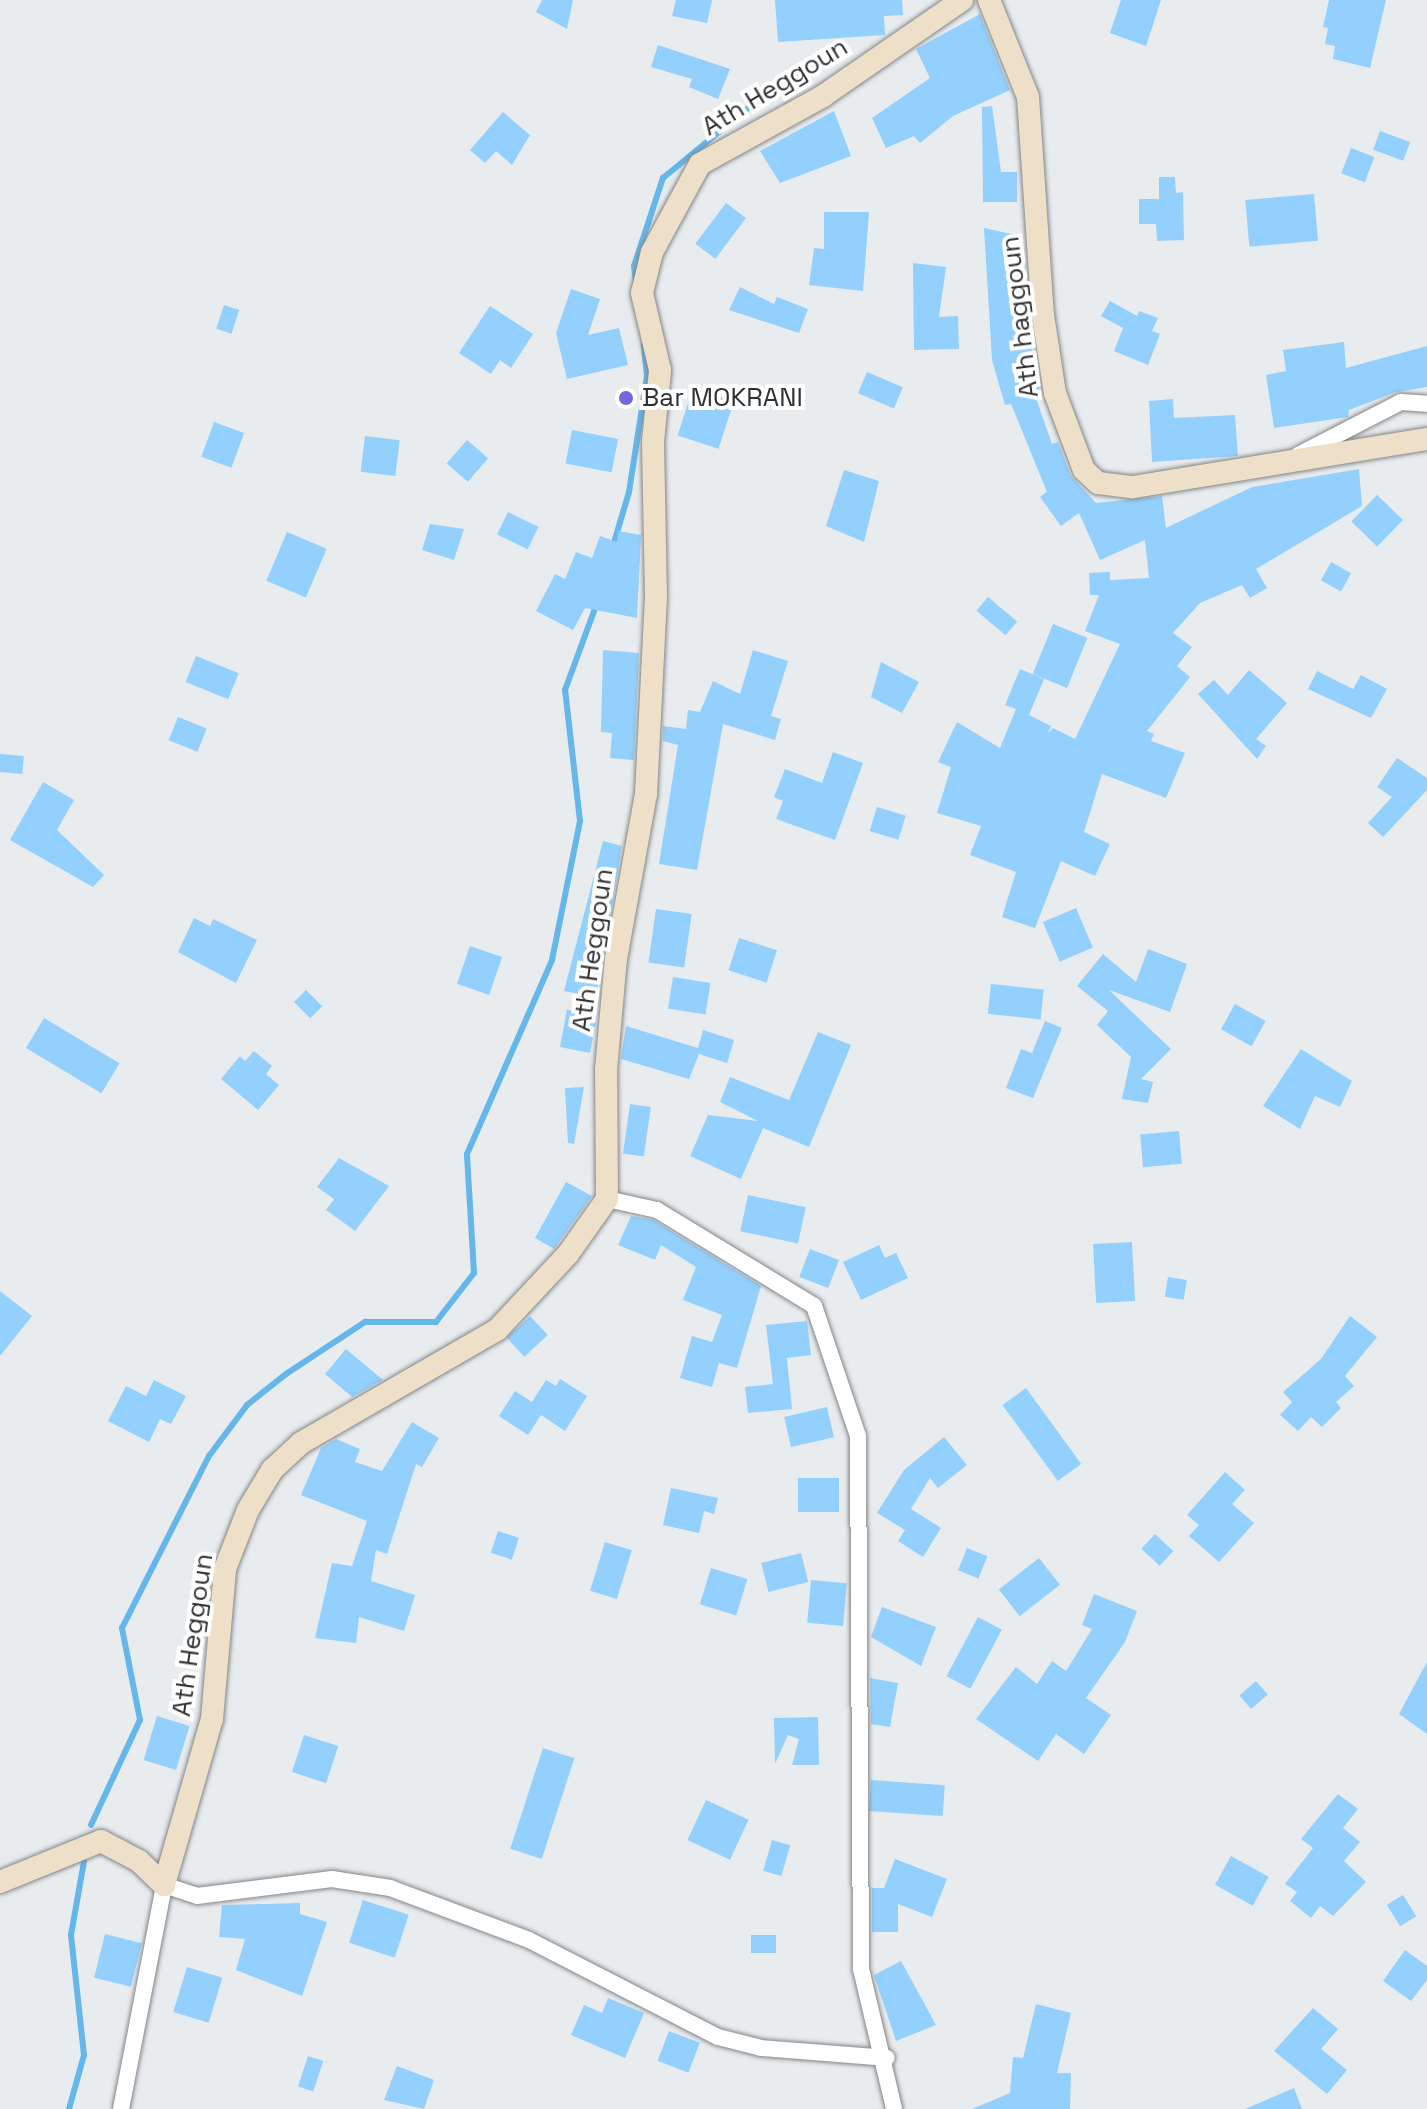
<!DOCTYPE html>
<html>
<head>
<meta charset="utf-8">
<style>
  body { margin:0 }
  #map { position:relative; width:1427px; height:2109px; overflow:hidden; background:#e8ecef; font-family:"Space Grotesk",sans-serif }
  div>[style] { position:absolute }
  .stream>* { height:6px; margin:-3px; padding:0 3px; transform-origin:3px; border-radius:3px; background:#65b6eb }
  .building>* { inset:0; background:#94d0fd; transform-origin:0 0 }
  .roads { filter:drop-shadow(0 0 2px #838689) drop-shadow(0 0 2px #838689) }
  .street>* { height:16px; margin:-8px; padding:0 8px; transform-origin:8px; border-radius:8px; background:#fff }
  .secondary>* { height:22px; margin:-11px; padding:0 11px; transform-origin:11px; border-radius:11px; background:#eee0c8 }
  .dots>* { width:22px; height:22px; translate:-50% -50%; box-sizing:border-box; border:4px solid #fff; border-radius:50% }
  span { translate:-50% -50%; white-space:nowrap; text-align:center; line-height:1.15; -webkit-text-stroke:8px #fff; paint-order:stroke }
  .street-label { font-size:26px; color:#2f3032 }
  .poi-label { font-size:26px; color:#2f3032 }
  .left { translate:0 -50%; text-align:left }
</style>
</head>
<body>
<div id="map">
  <div class="stream">
    <i style="left:636px;top:282px;width:16px;rotate:-97deg"></i>
    <i style="left:634px;top:266px;width:93px;rotate:-71.8deg"></i>
    <i style="left:663px;top:178px;width:123px;rotate:-39.4deg"></i>
    <i style="left:758px;top:100px;width:80px;rotate:-29.1deg"></i>
    <i style="left:613px;top:546px;width:56px;rotate:-73.5deg"></i>
    <i style="left:629px;top:492px;width:117px;rotate:-81.2deg"></i>
    <i style="left:647px;top:376px;width:31px;rotate:-96deg"></i>
    <i style="left:91px;top:1825px;width:116px;rotate:-65deg"></i>
    <i style="left:140px;top:1720px;width:94px;rotate:-101.1deg"></i>
    <i style="left:122px;top:1628px;width:193px;rotate:-63.2deg"></i>
    <i style="left:209px;top:1456px;width:64px;rotate:-53.3deg"></i>
    <i style="left:247px;top:1405px;width:50px;rotate:-38.5deg"></i>
    <i style="left:286px;top:1374px;width:95px;rotate:-33.4deg"></i>
    <i style="left:365px;top:1322px;width:71px"></i>
    <i style="left:436px;top:1322px;width:62px;rotate:-52.2deg"></i>
    <i style="left:474px;top:1273px;width:119px;rotate:-93.4deg"></i>
    <i style="left:467px;top:1154px;width:212px;rotate:-66.3deg"></i>
    <i style="left:552px;top:960px;width:142px;rotate:-78.6deg"></i>
    <i style="left:580px;top:821px;width:132px;rotate:-96.5deg"></i>
    <i style="left:565px;top:690px;width:93px;rotate:-69.8deg"></i>
    <i style="left:69px;top:2109px;width:56px;rotate:-74.5deg"></i>
    <i style="left:84px;top:2055px;width:121px;rotate:-96.2deg"></i>
    <i style="left:71px;top:1935px;width:75px;rotate:-80deg"></i>
  </div>
  <div class="building">
    <i style="clip-path:polygon(542px 0,573px 0,567px 29px,536px 12px)"></i>
    <i style="clip-path:polygon(676px 0,712px 0,707px 23px,672px 16px)"></i>
    <i style="clip-path:polygon(775px 0,902px 0,903px 15px,884px 16px,885px 35px,778px 42px)"></i>
    <i style="clip-path:polygon(1121px 0,1161px 0,1146px 46px,1110px 33px)"></i>
    <i style="clip-path:polygon(1329px 0,1386px 0,1370px 68px,1333px 59px,1335px 46px,1325px 44px,1328px 28px,1323px 27px)"></i>
    <i style="clip-path:polygon(980px 14px,1010px 90px,953px 116px,920px 143px,914px 136px,886px 148px,872px 118px,930px 78px,916px 49px)"></i>
    <i style="clip-path:polygon(658px 45px,730px 69px,718px 99px,689px 87px,692px 79px,651px 67px)"></i>
    <i style="clip-path:polygon(992px 106px,1001px 172px,1017px 172px,1017px 202px,983px 202px,982px 107px)"></i>
    <i style="clip-path:polygon(834px 111px,851px 156px,780px 183px,760px 151px)"></i>
    <i style="clip-path:polygon(503px 112px,530px 135px,512px 165px,496px 151px,485px 163px,470px 150px)"></i>
    <i style="left:1380px;top:131px;width:32px;height:20px;rotate:20deg"></i>
    <i style="left:1351px;top:148px;width:25px;height:27px;rotate:21deg"></i>
    <i style="clip-path:polygon(1159px 177px,1175px 177px,1176px 193px,1183px 192px,1184px 240px,1157px 241px,1156px 224px,1139px 224px,1139px 199px,1159px 199px)"></i>
    <i style="left:1314px;top:194px;width:47px;height:69px;rotate:85deg"></i>
    <i style="left:726px;top:203px;width:25px;height:51px;rotate:37deg"></i>
    <i style="clip-path:polygon(824px 212px,869px 212px,863px 291px,809px 285px,814px 248px,824px 249px)"></i>
    <i style="clip-path:polygon(984px 228px,1016px 235px,1013px 249px,1019px 249px,1024px 312px,1041px 397px,1036px 398px,1052px 444px,1058px 442px,1071px 476px,1096px 503px,1162px 496px,1166px 528px,1252px 487px,1359px 469px,1362px 506px,1256px 569px,1267px 588px,1250px 598px,1242px 585px,1200px 603px,1173px 633px,1192px 647px,1177px 666px,1190px 677px,1147px 731px,1154px 734px,1151px 741px,1185px 753px,1166px 798px,1102px 774px,1084px 832px,1110px 844px,1095px 876px,1061px 861px,1035px 928px,1002px 917px,1016px 872px,970px 855px,981px 826px,937px 813px,951px 767px,938px 762px,957px 722px,1000px 748px,1016px 709px,1005px 705px,1020px 669px,1044px 679px,1029px 715px,1051px 726px,1048px 733px,1053px 728px,1075px 739px,1120px 644px,1085px 631px,1099px 595px,1090px 595px,1089px 573px,1110px 572px,1110px 580px,1149px 578px,1145px 540px,1100px 560px,1079px 513px,1061px 526px,1040px 497px,1047px 492px,1011px 404px,1005px 405px,992px 360px)"></i>
    <i style="clip-path:polygon(913px 263px,946px 267px,939px 317px,958px 316px,959px 349px,914px 350px)"></i>
    <i style="clip-path:polygon(740px 287px,774px 304px,777px 297px,808px 309px,799px 333px,729px 310px)"></i>
    <i style="clip-path:polygon(571px 289px,600px 299px,588px 335px,619px 328px,628px 365px,567px 379px,556px 333px)"></i>
    <i style="clip-path:polygon(1110px 301px,1137px 316px,1139px 311px,1158px 318px,1152px 331px,1160px 334px,1148px 365px,1114px 351px,1123px 328px,1101px 316px)"></i>
    <i style="left:224px;top:305px;width:16px;height:25px;rotate:18deg"></i>
    <i style="clip-path:polygon(490px 306px,533px 334px,511px 368px,500px 360px,491px 374px,459px 353px)"></i>
    <i style="clip-path:polygon(1344px 342px,1346px 368px,1427px 346px,1427px 387px,1396px 392px,1349px 410px,1348px 417px,1274px 428px,1266px 375px,1286px 371px,1283px 350px)"></i>
    <i style="left:867px;top:372px;width:39px;height:23px;rotate:23deg"></i>
    <i style="left:693px;top:388px;width:43px;height:50px;rotate:18deg"></i>
    <i style="clip-path:polygon(1173px 399px,1174px 418px,1235px 415px,1238px 456px,1152px 462px,1149px 401px)"></i>
    <i style="left:214px;top:422px;width:32px;height:37px;rotate:20deg"></i>
    <i style="left:572px;top:430px;width:47px;height:34px;rotate:11deg"></i>
    <i style="left:365px;top:436px;width:35px;height:36px;rotate:7deg"></i>
    <i style="left:467px;top:440px;width:28px;height:31px;rotate:41deg"></i>
    <i style="clip-path:polygon(844px 470px,879px 481px,864px 542px,826px 526px)"></i>
    <i style="left:1377px;top:495px;width:36px;height:37px;rotate:44deg"></i>
    <i style="left:508px;top:512px;width:34px;height:25px;rotate:26deg"></i>
    <i style="clip-path:polygon(430px 524px,464px 529px,454px 560px,422px 550px)"></i>
    <i style="clip-path:polygon(618px 531px,641px 535px,637px 618px,585px 608px,573px 630px,536px 611px,555px 574px,565px 579px,576px 552px,592px 558px,600px 536px,617px 542px)"></i>
    <i style="left:287px;top:532px;width:43px;height:53px;rotate:23deg"></i>
    <i style="left:1331px;top:562px;width:23px;height:21px;rotate:29deg"></i>
    <i style="left:988px;top:597px;width:38px;height:18px;rotate:40deg"></i>
    <i style="left:1053px;top:624px;width:37px;height:54px;rotate:22deg"></i>
    <i style="clip-path:polygon(603px 650px,639px 653px,634px 760px,610px 758px,612px 733px,601px 732px)"></i>
    <i style="clip-path:polygon(753px 650px,788px 661px,771px 716px,781px 719px,775px 740px,723px 724px,697px 870px,659px 864px,678px 745px,663px 741px,663px 726px,686px 729px,688px 710px,700px 712px,713px 681px,740px 694px)"></i>
    <i style="left:196px;top:656px;width:46px;height:28px;rotate:22deg"></i>
    <i style="clip-path:polygon(881px 662px,919px 682px,902px 713px,871px 697px)"></i>
    <i style="clip-path:polygon(1249px 670px,1287px 703px,1256px 739px,1266px 746px,1257px 759px,1198px 694px,1214px 680px,1228px 695px)"></i>
    <i style="clip-path:polygon(1317px 671px,1353px 689px,1361px 675px,1387px 689px,1371px 718px,1308px 689px)"></i>
    <i style="left:178px;top:717px;width:31px;height:25px;rotate:22deg"></i>
    <i style="clip-path:polygon(833px 752px,863px 763px,835px 840px,776px 819px,783px 801px,774px 797px,785px 769px,822px 783px)"></i>
    <i style="left:0;top:754px;width:24px;height:18px;rotate:5deg"></i>
    <i style="clip-path:polygon(1397px 758px,1427px 778px,1427px 790px,1383px 837px,1368px 823px,1392px 797px,1377px 787px)"></i>
    <i style="clip-path:polygon(43px 782px,74px 800px,57px 830px,104px 875px,93px 887px,10px 840px)"></i>
    <i style="left:877px;top:807px;width:30px;height:25px;rotate:17deg"></i>
    <i style="clip-path:polygon(603px 841px,622px 846px,596px 997px,564px 991px)"></i>
    <i style="left:1076px;top:908px;width:43px;height:36px;rotate:67deg"></i>
    <i style="left:656px;top:909px;width:36px;height:54px;rotate:8deg"></i>
    <i style="clip-path:polygon(194px 918px,210px 926px,213px 919px,257px 940px,236px 983px,178px 952px)"></i>
    <i style="left:739px;top:938px;width:40px;height:34px;rotate:18deg"></i>
    <i style="left:470px;top:946px;width:34px;height:40px;rotate:19deg"></i>
    <i style="clip-path:polygon(1148px 949px,1187px 964px,1170px 1012px,1109px 990px,1171px 1049px,1141px 1079px,1153px 1082px,1148px 1103px,1122px 1099px,1131px 1057px,1097px 1025px,1108px 1011px,1077px 986px,1103px 954px,1136px 982px)"></i>
    <i style="left:673px;top:977px;width:38px;height:32px;rotate:9deg"></i>
    <i style="left:991px;top:984px;width:53px;height:30px;rotate:6deg"></i>
    <i style="left:306px;top:990px;width:23px;height:17px;rotate:45deg"></i>
    <i style="left:1235px;top:1004px;width:35px;height:29px;rotate:29deg"></i>
    <i style="clip-path:polygon(567px 1009px,596px 1022px,590px 1053px,560px 1047px)"></i>
    <i style="left:44px;top:1018px;width:88px;height:35px;rotate:31deg"></i>
    <i style="clip-path:polygon(1045px 1021px,1062px 1028px,1033px 1098px,1006px 1088px,1021px 1049px,1032px 1053px)"></i>
    <i style="clip-path:polygon(626px 1026px,698px 1048px,703px 1030px,734px 1040px,727px 1063px,699px 1054px,689px 1079px,621px 1059px)"></i>
    <i style="clip-path:polygon(818px 1032px,851px 1045px,809px 1147px,763px 1128px,741px 1179px,690px 1156px,708px 1115px,758px 1121px,720px 1102px,730px 1077px,789px 1100px)"></i>
    <i style="clip-path:polygon(1301px 1049px,1352px 1081px,1340px 1107px,1315px 1096px,1300px 1129px,1263px 1106px)"></i>
    <i style="clip-path:polygon(254px 1051px,272px 1066px,266px 1074px,279px 1085px,258px 1110px,221px 1079px,240px 1056px,245px 1061px)"></i>
    <i style="clip-path:polygon(584px 1087px,574px 1144px,568px 1143px,565px 1088px)"></i>
    <i style="left:630px;top:1104px;width:21px;height:50px;rotate:8deg"></i>
    <i style="left:1179px;top:1131px;width:33px;height:39px;rotate:85deg"></i>
    <i style="clip-path:polygon(339px 1158px,389px 1186px,355px 1231px,326px 1210px,334px 1199px,317px 1187px)"></i>
    <i style="clip-path:polygon(566px 1182px,592px 1196px,554px 1249px,535px 1238px)"></i>
    <i style="left:748px;top:1195px;width:59px;height:37px;rotate:12deg"></i>
    <i style="clip-path:polygon(631px 1216px,653px 1220px,761px 1286px,737px 1368px,719px 1363px,712px 1387px,680px 1378px,692px 1336px,712px 1342px,722px 1315px,683px 1300px,696px 1267px,661px 1245px,655px 1260px,618px 1245px)"></i>
    <i style="left:1132px;top:1242px;width:59px;height:39px;rotate:87deg"></i>
    <i style="clip-path:polygon(879px 1245px,885px 1258px,896px 1253px,908px 1278px,861px 1300px,843px 1262px)"></i>
    <i style="left:810px;top:1249px;width:31px;height:30px;rotate:21deg"></i>
    <i style="left:1168px;top:1277px;width:19px;height:20px;rotate:9deg"></i>
    <i style="clip-path:polygon(0 1291px,32px 1316px,0 1356px)"></i>
    <i style="left:530px;top:1316px;width:26px;height:32px;rotate:47deg"></i>
    <i style="clip-path:polygon(1350px 1316px,1377px 1337px,1345px 1376px,1354px 1386px,1336px 1402px,1341px 1408px,1322px 1427px,1311px 1417px,1298px 1431px,1280px 1415px,1292px 1402px,1283px 1392px,1321px 1359px)"></i>
    <i style="clip-path:polygon(807px 1321px,811px 1355px,787px 1358px,792px 1409px,748px 1413px,745px 1387px,773px 1384px,766px 1325px)"></i>
    <i style="clip-path:polygon(346px 1349px,383px 1380px,352px 1397px,325px 1374px)"></i>
    <i style="clip-path:polygon(560px 1379px,587px 1396px,565px 1431px,541px 1415px,528px 1435px,499px 1416px,515px 1391px,532px 1402px,546px 1380px,556px 1386px)"></i>
    <i style="clip-path:polygon(154px 1380px,186px 1396px,171px 1424px,160px 1419px,149px 1442px,108px 1421px,126px 1386px,146px 1396px)"></i>
    <i style="left:1026px;top:1388px;width:94px;height:29px;rotate:54deg"></i>
    <i style="left:827px;top:1407px;width:31px;height:44px;rotate:77deg"></i>
    <i style="clip-path:polygon(412px 1422px,439px 1438px,422px 1467px,416px 1464px,387px 1554px,376px 1550px,371px 1581px,415px 1595px,404px 1631px,359px 1617px,356px 1643px,315px 1638px,332px 1563px,352px 1566px,367px 1521px,301px 1495px,321px 1448px,336px 1439px,360px 1449px,355px 1462px,382px 1471px)"></i>
    <i style="clip-path:polygon(944px 1437px,967px 1465px,938px 1488px,930px 1478px,911px 1509px,941px 1528px,923px 1557px,898px 1541px,905px 1530px,877px 1513px,904px 1470px)"></i>
    <i style="clip-path:polygon(1225px 1472px,1245px 1490px,1232px 1504px,1254px 1523px,1219px 1562px,1189px 1536px,1199px 1525px,1187px 1515px)"></i>
    <i style="left:798px;top:1478px;width:41px;height:34px"></i>
    <i style="clip-path:polygon(671px 1488px,718px 1498px,714px 1514px,704px 1511px,699px 1533px,663px 1525px)"></i>
    <i style="left:498px;top:1531px;width:22px;height:23px;rotate:18deg"></i>
    <i style="left:1155px;top:1534px;width:25px;height:20px;rotate:43deg"></i>
    <i style="left:605px;top:1542px;width:28px;height:51px;rotate:17deg"></i>
    <i style="left:967px;top:1548px;width:22px;height:24px;rotate:22deg"></i>
    <i style="left:801px;top:1553px;width:30px;height:41px;rotate:76deg"></i>
    <i style="left:1039px;top:1558px;width:34px;height:51px;rotate:52deg"></i>
    <i style="left:711px;top:1568px;width:38px;height:38px;rotate:17deg"></i>
    <i style="left:811px;top:1580px;width:36px;height:43px;rotate:5deg"></i>
    <i style="clip-path:polygon(1094px 1594px,1137px 1611px,1125px 1642px,1086px 1698px,1111px 1715px,1084px 1754px,1056px 1734px,1038px 1761px,976px 1719px,1016px 1667px,1037px 1684px,1052px 1661px,1066px 1671px,1092px 1629px,1082px 1625px)"></i>
    <i style="clip-path:polygon(882px 1607px,936px 1627px,921px 1666px,871px 1637px)"></i>
    <i style="left:978px;top:1617px;width:27px;height:67px;rotate:28deg"></i>
    <i style="clip-path:polygon(1427px 1662px,1427px 1734px,1399px 1714px)"></i>
    <i style="clip-path:polygon(870px 1678px,898px 1683px,890px 1727px,871px 1724px)"></i>
    <i style="left:1256px;top:1681px;width:18px;height:22px;rotate:49deg"></i>
    <i style="left:157px;top:1716px;width:34px;height:46px;rotate:17deg"></i>
    <i style="clip-path:polygon(818px 1717px,819px 1765px,792px 1765px,799px 1739px,788px 1735px,775px 1764px,774px 1718px)"></i>
    <i style="left:304px;top:1735px;width:36px;height:39px;rotate:18deg"></i>
    <i style="left:543px;top:1748px;width:33px;height:106px;rotate:18deg"></i>
    <i style="left:871px;top:1780px;width:74px;height:31px;rotate:4deg"></i>
    <i style="clip-path:polygon(1338px 1794px,1358px 1809px,1343px 1828px,1360px 1842px,1344px 1861px,1366px 1882px,1333px 1916px,1320px 1906px,1311px 1918px,1290px 1901px,1297px 1892px,1285px 1884px,1313px 1848px,1301px 1839px)"></i>
    <i style="left:706px;top:1800px;width:47px;height:44px;rotate:25deg"></i>
    <i style="left:772px;top:1840px;width:19px;height:32px;rotate:16deg"></i>
    <i style="left:1231px;top:1856px;width:43px;height:33px;rotate:29deg"></i>
    <i style="clip-path:polygon(895px 1859px,947px 1879px,932px 1917px,898px 1904px,898px 1932px,872px 1932px,872px 1888px,884px 1888px)"></i>
    <i style="left:1403px;top:1895px;width:25px;height:19px;rotate:58deg"></i>
    <i style="left:363px;top:1900px;width:48px;height:45px;rotate:18deg"></i>
    <i style="clip-path:polygon(300px 1903px,300px 1914px,327px 1922px,302px 1996px,236px 1970px,245px 1939px,219px 1937px,222px 1905px)"></i>
    <i style="left:105px;top:1934px;width:38px;height:45px;rotate:14deg"></i>
    <i style="left:751px;top:1935px;width:25px;height:18px"></i>
    <i style="clip-path:polygon(1405px 1950px,1427px 1966px,1427px 1980px,1411px 2001px,1383px 1981px)"></i>
    <i style="clip-path:polygon(901px 1961px,936px 2025px,896px 2041px,874px 1975px)"></i>
    <i style="left:187px;top:1967px;width:37px;height:47px;rotate:17deg"></i>
    <i style="clip-path:polygon(608px 1998px,644px 2013px,625px 2058px,571px 2035px,584px 2005px,602px 2013px)"></i>
    <i style="clip-path:polygon(1036px 2004px,1071px 2013px,1057px 2073px,1071px 2073px,1070px 2109px,972px 2109px,1010px 2093px,1013px 2057px,1023px 2058px)"></i>
    <i style="clip-path:polygon(1313px 2008px,1338px 2029px,1321px 2049px,1347px 2070px,1327px 2094px,1274px 2051px)"></i>
    <i style="left:669px;top:2031px;width:33px;height:32px;rotate:21deg"></i>
    <i style="left:308px;top:2056px;width:16px;height:32px;rotate:18deg"></i>
    <i style="clip-path:polygon(397px 2066px,434px 2080px,424px 2109px,384px 2100px)"></i>
    <i style="clip-path:polygon(1294px 2088px,1302px 2109px,1245px 2109px)"></i>
  </div>
  <div class="roads">
    <div class="street">
      <i style="left:1298px;top:455px;width:116px;rotate:-27.2deg"></i>
      <i style="left:1401px;top:402px;width:26px;rotate:4deg"></i>
      <i style="left:607px;top:1199px;width:51px;rotate:12.4deg"></i>
      <i style="left:657px;top:1210px;width:184px;rotate:31.4deg"></i>
      <i style="left:814px;top:1306px;width:137px;rotate:71.3deg"></i>
      <i style="left:858px;top:1436px;width:533px;rotate:89.68deg"></i>
      <i style="left:861px;top:1969px;width:144px;rotate:76.7deg"></i>
      <i style="left:121px;top:2109px;width:228px;rotate:-79.1deg"></i>
      <i style="left:164px;top:1885px;width:35px;rotate:18deg"></i>
      <i style="left:197px;top:1896px;width:136px;rotate:-7.2deg"></i>
      <i style="left:332px;top:1879px;width:59px;rotate:8.8deg"></i>
      <i style="left:390px;top:1888px;width:148px;rotate:20.5deg"></i>
      <i style="left:529px;top:1940px;width:212px;rotate:27.2deg"></i>
      <i style="left:718px;top:2037px;width:44px;rotate:14.3deg"></i>
      <i style="left:761px;top:2048px;width:126px;rotate:4.5deg"></i>
    </div>
    <div class="secondary">
      <i style="left:989px;top:0;width:105px;rotate:68.1deg"></i>
      <i style="left:1028px;top:97px;width:219px;rotate:86.1deg"></i>
      <i style="left:1043px;top:315px;width:79px;rotate:81.3deg"></i>
      <i style="left:1055px;top:393px;width:82px;rotate:69.4deg"></i>
      <i style="left:1084px;top:470px;width:19px;rotate:43deg"></i>
      <i style="left:1098px;top:483px;width:35px;rotate:7deg"></i>
      <i style="left:1133px;top:487px;width:298px;rotate:-9.3deg"></i>
      <i style="left:0;top:1882px;width:109px;rotate:-22.1deg"></i>
      <i style="left:101px;top:1841px;width:43px;rotate:27.8deg"></i>
      <i style="left:139px;top:1861px;width:35px;rotate:44deg"></i>
      <i style="left:164px;top:1885px;width:173px;rotate:-73.9deg"></i>
      <i style="left:212px;top:1719px;width:151px;rotate:-85deg"></i>
      <i style="left:225px;top:1569px;width:63px;rotate:-68.7deg"></i>
      <i style="left:248px;top:1510px;width:47px;rotate:-59deg"></i>
      <i style="left:272px;top:1470px;width:40px;rotate:-43deg"></i>
      <i style="left:301px;top:1443px;width:226px;rotate:-30deg"></i>
      <i style="left:497px;top:1330px;width:104px;rotate:-46.9deg"></i>
      <i style="left:568px;top:1254px;width:67px;rotate:-54.7deg"></i>
      <i style="left:607px;top:1199px;width:129px;rotate:-90.4deg"></i>
      <i style="left:606px;top:1070px;width:111px;rotate:-84.9deg"></i>
      <i style="left:616px;top:959px;width:168px;rotate:-79.7deg"></i>
      <i style="left:646px;top:794px;width:196px;rotate:-87.1deg"></i>
      <i style="left:656px;top:598px;width:156px;rotate:-91.1deg"></i>
      <i style="left:653px;top:442px;width:72px;rotate:-84.4deg"></i>
      <i style="left:660px;top:370px;width:79px;rotate:-103.2deg"></i>
      <i style="left:642px;top:293px;width:42px;rotate:-76.3deg"></i>
      <i style="left:652px;top:252px;width:100px;rotate:-61.4deg"></i>
      <i style="left:700px;top:164px;width:141px;rotate:-28.9deg"></i>
      <i style="left:823px;top:96px;width:169px;rotate:-34.6deg"></i>
    </div>
  </div>
  <div class="dots">
    <i style="left:626px;top:398px;background:#7665df"></i>
  </div>
  <div class="street-label">
    <span style="left:775px;top:87px;rotate:-31deg">Ath Heggoun</span>
    <span style="left:1020px;top:317px;rotate:-97deg">Ath haggoun</span>
    <span style="left:593px;top:950px;rotate:-82deg">Ath Heggoun</span>
    <span style="left:193px;top:1635px;rotate:-82deg">Ath Heggoun</span>
  </div>
  <div class="poi-label">
    <span class="left" style="left:642px;top:398px">Bar MOKRANI</span>
  </div>
</div>
</body>
</html>
